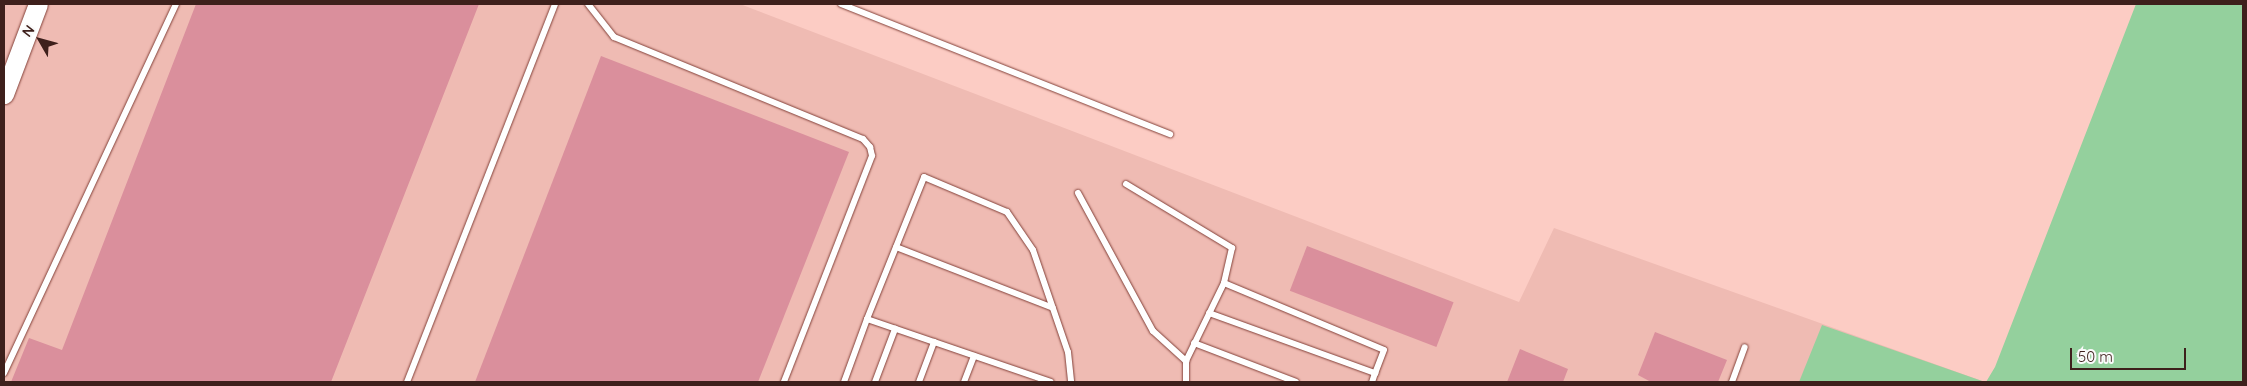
<!DOCTYPE html>
<html>
<head>
<meta charset="utf-8">
<style>
  body { margin:0 }
  #map { position:relative; width:2247px; height:386px; overflow:hidden; background:#fcccc4; font-family:Quicksand,sans-serif }
  div>[style] { position:absolute }
  .built>* { inset:0; background:#efbbb3 }
  .green>* { inset:0; background:#94d09d }
  .building>* { inset:0; background:#da8f9c; transform-origin:0 0 }
  .roads { filter:drop-shadow(0 0 1px #834139) drop-shadow(0 0 1px #834139) }
  .lane>* { height:6px; margin:-3px; padding:0 3px; transform-origin:3px; border-radius:3px; background:#fff }
  .secondary>* { height:19px; margin:-9.5px; padding:0 9.5px; transform-origin:9.5px; border-radius:9.5px; background:#fff }
  span { translate:-50% -50%; white-space:nowrap; text-align:center; line-height:1.15; -webkit-text-stroke:4px #fafafa; paint-order:stroke }
  .frame { position:absolute; inset:0; border:5px solid #3e201c; pointer-events:none }
  .north { position:absolute; left:15px; top:15px; width:50px; height:50px; -webkit-text-stroke:4px #fafafa; paint-order:stroke; rotate:308deg; font-size:14px; font-weight:700; line-height:20px; text-align:center; color:#3e201c }
  .north::after { content:''; display:block; margin:auto; width:18px; height:22px; background:#3e201c; clip-path:polygon(50% 0,100% 100%,50% 72%,0 100%) }
  .scale { position:absolute; left:2070px; top:348px; width:116px; height:22px; box-sizing:border-box; border:2px solid #3e201c; border-top:0; padding-left:6px; font-size:15px; line-height:18px; white-space:nowrap; color:#3e201c; -webkit-text-stroke:4px #fafafa; paint-order:stroke }
</style>
</head>
<body>
<div id="map">
  <div class="built">
    <i style="clip-path:polygon(4px 4px,740px 4px,1519px 302px,1554px 228px,1985px 382px,4px 382px)"></i>
  </div>
  <div class="green">
    <i style="clip-path:polygon(2136px 4px,2243px 4px,2243px 382px,1986px 382px,1995px 367px)"></i>
    <i style="clip-path:polygon(1822px 325px,1985px 382px,1799px 382px)"></i>
  </div>
  <div class="building">
    <i style="clip-path:polygon(196px 4px,479px 4px,331px 382px,11px 382px,29px 338px,62px 350px)"></i>
    <i style="clip-path:polygon(601px 56px,849px 152px,758px 382px,475px 382px)"></i>
    <i style="left:1307px;top:246px;width:157px;height:48px;rotate:21deg"></i>
    <i style="clip-path:polygon(1655px 332px,1727px 360px,1718px 382px,1651px 382px,1638px 375px)"></i>
    <i style="clip-path:polygon(1520px 349px,1568px 369px,1563px 382px,1507px 382px)"></i>
  </div>
  <div class="roads">
    <div class="lane">
      <i style="left:588px;top:4px;width:42px;rotate:51.8deg"></i>
      <i style="left:614px;top:37px;width:269px;rotate:22.3deg"></i>
      <i style="left:863px;top:139px;width:11px;rotate:49deg"></i>
      <i style="left:870px;top:147px;width:9px;rotate:77deg"></i>
      <i style="left:872px;top:156px;width:243px;rotate:111.3deg"></i>
      <i style="left:841px;top:4px;width:354px;rotate:21.6deg"></i>
      <i style="left:1126px;top:184px;width:124px;rotate:31.1deg"></i>
      <i style="left:1232px;top:248px;width:36px;rotate:103deg"></i>
      <i style="left:1224px;top:283px;width:87px;rotate:116deg"></i>
      <i style="left:1186px;top:361px;width:21px;rotate:90deg"></i>
      <i style="left:1078px;top:193px;width:157px;rotate:61.5deg"></i>
      <i style="left:1153px;top:331px;width:45px;rotate:42.3deg"></i>
      <i style="left:896px;top:247px;width:168px;rotate:21.2deg"></i>
      <i style="left:1224px;top:283px;width:173px;rotate:22.7deg"></i>
      <i style="left:1384px;top:350px;width:25px;rotate:111deg"></i>
      <i style="left:1209px;top:313px;width:177px;rotate:19.9deg"></i>
      <i style="left:1375px;top:373px;width:9px;rotate:108deg"></i>
      <i style="left:867px;top:319px;width:153px;rotate:-68.1deg"></i>
      <i style="left:924px;top:177px;width:90px;rotate:22.9deg"></i>
      <i style="left:1007px;top:212px;width:46px;rotate:55.6deg"></i>
      <i style="left:1033px;top:250px;width:108px;rotate:71.1deg"></i>
      <i style="left:1068px;top:352px;width:30px;rotate:84deg"></i>
      <i style="left:1194px;top:343px;width:109px;rotate:20.9deg"></i>
      <i style="left:4px;top:373px;width:407px;rotate:-65deg"></i>
      <i style="left:407px;top:382px;width:406px;rotate:-68.6deg"></i>
      <i style="left:844px;top:382px;width:67px;rotate:-69.9deg"></i>
      <i style="left:867px;top:319px;width:194px;rotate:18.9deg"></i>
      <i style="left:875px;top:382px;width:57px;rotate:-69.3deg"></i>
      <i style="left:919px;top:382px;width:43px;rotate:-69.4deg"></i>
      <i style="left:964px;top:382px;width:28px;rotate:-69deg"></i>
      <i style="left:1732px;top:382px;width:37px;rotate:-70deg"></i>
    </div>
    <div class="secondary">
      <i style="left:4px;top:94px;width:96px;rotate:-69.3deg"></i>
    </div>
  </div>
  <div class="frame"></div>
  <div class="north">N</div>
  <div class="scale">50 m</div>
</div>
</body>
</html>
